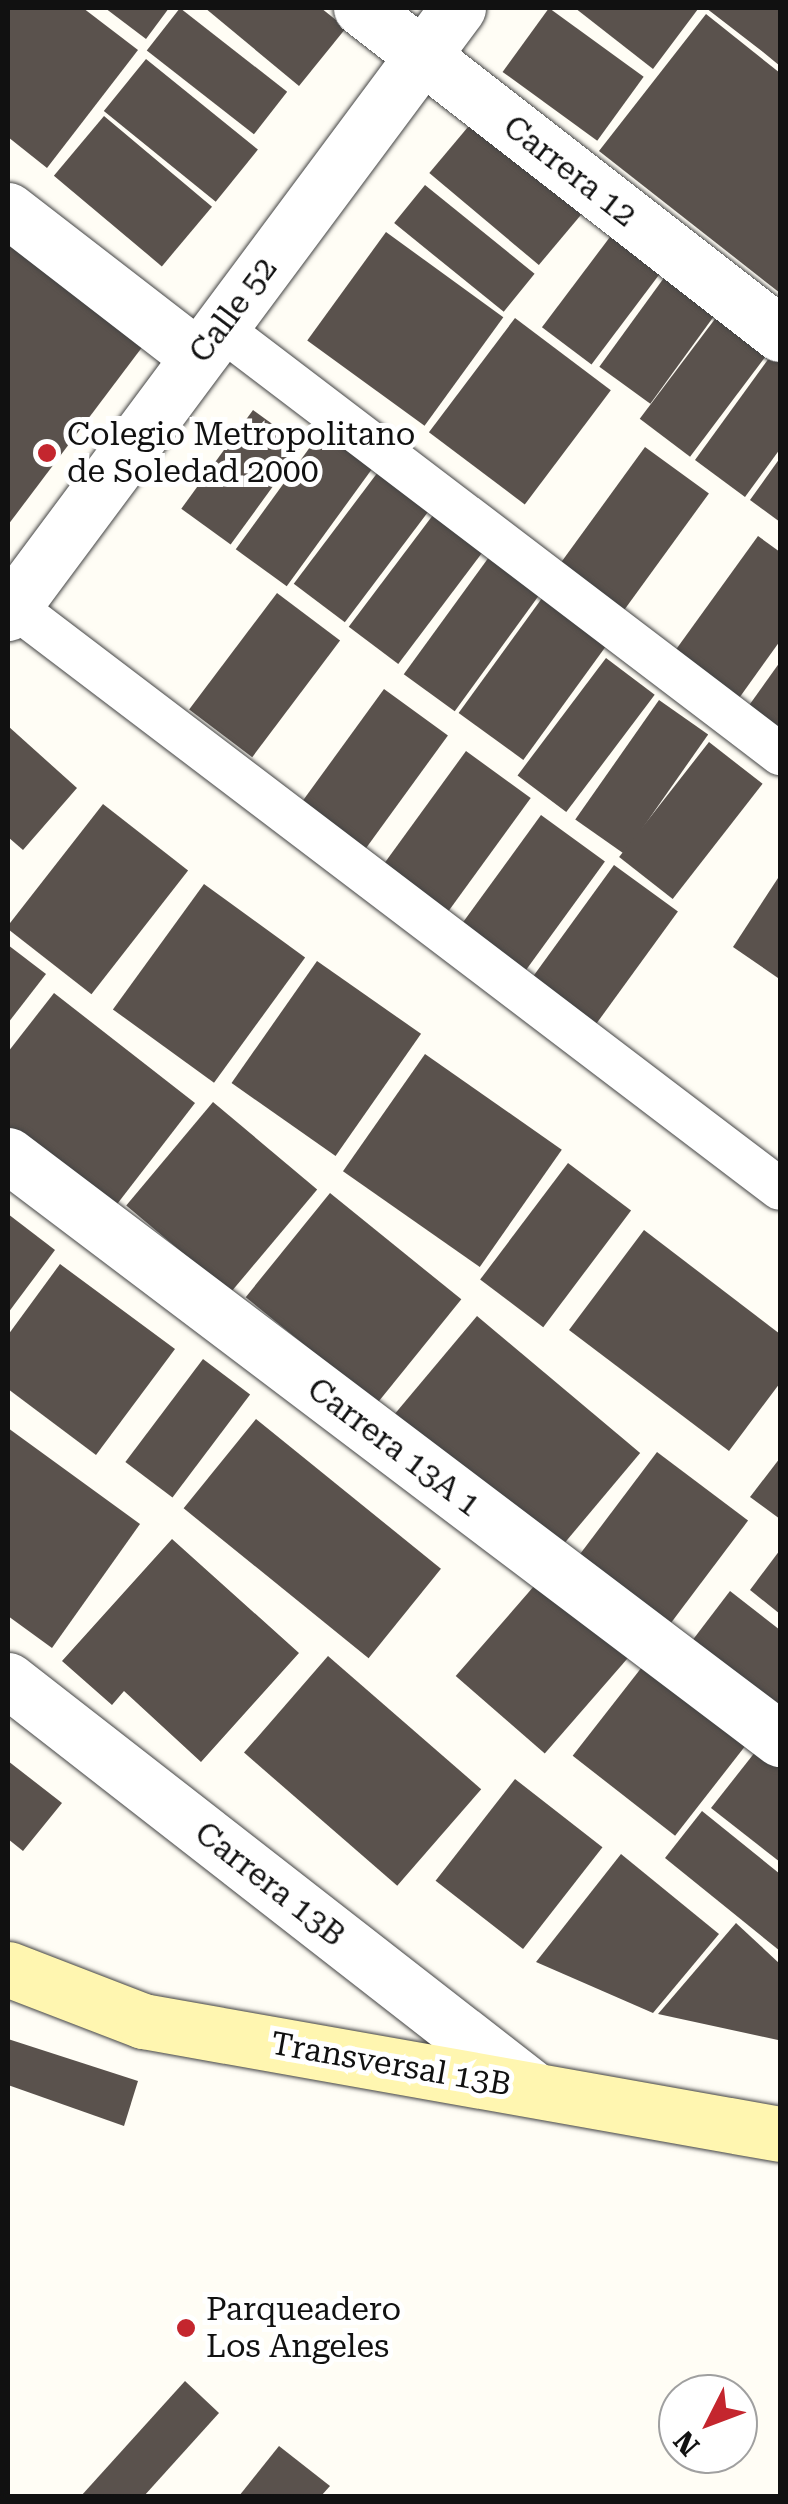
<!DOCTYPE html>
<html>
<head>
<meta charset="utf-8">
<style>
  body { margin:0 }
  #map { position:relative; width:788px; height:2504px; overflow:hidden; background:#fffdf5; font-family:"Roboto Serif",serif }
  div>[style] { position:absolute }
  .building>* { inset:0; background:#5a524d; transform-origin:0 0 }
  .roads { filter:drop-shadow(0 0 2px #444) drop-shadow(0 0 2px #444) }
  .service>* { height:42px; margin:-21px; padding:0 21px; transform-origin:21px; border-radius:21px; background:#fff }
  .minor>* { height:55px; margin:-27.5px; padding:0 27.5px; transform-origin:27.5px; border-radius:27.5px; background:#fff }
  .secondary>* { height:55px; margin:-27.5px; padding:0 27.5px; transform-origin:27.5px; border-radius:27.5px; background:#fff6b0 }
  .dots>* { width:28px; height:28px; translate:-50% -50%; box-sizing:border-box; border:5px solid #fff; border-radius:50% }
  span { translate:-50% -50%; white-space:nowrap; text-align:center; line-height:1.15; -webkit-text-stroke:10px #fff; paint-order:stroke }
  .street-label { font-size:32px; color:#111 }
  .poi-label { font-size:32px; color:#111 }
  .left { translate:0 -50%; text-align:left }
  .frame { position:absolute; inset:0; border:10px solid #111; pointer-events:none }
  .north { position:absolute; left:658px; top:2374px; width:100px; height:100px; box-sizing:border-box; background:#fff; border:2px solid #a0a0a0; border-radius:50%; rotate:228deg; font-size:28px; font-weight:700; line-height:40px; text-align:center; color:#111 }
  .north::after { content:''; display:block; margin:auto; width:35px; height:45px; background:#c4262e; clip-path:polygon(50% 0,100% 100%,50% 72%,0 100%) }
</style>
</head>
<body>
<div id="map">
  <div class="building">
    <i style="clip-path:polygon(8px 8px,83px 8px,138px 50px,47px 168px,8px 137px)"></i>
    <i style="clip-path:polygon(105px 8px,169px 8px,146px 39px)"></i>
    <i style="left:180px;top:8px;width:136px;height:54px;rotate:38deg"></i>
    <i style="clip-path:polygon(205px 8px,321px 8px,346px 28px,299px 86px)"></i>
    <i style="left:549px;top:8px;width:117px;height:79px;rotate:36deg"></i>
    <i style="clip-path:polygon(575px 8px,696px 8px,698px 9px,653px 69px)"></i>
    <i style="clip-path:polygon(706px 8px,780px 8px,780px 66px,763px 52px)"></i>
    <i style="clip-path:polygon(706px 14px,780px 73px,780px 293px,599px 151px)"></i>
    <i style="left:146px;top:59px;width:144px;height:67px;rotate:39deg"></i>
    <i style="left:104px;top:116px;width:141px;height:78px;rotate:40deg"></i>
    <i style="left:473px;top:121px;width:143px;height:68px;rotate:40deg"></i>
    <i style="left:425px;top:185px;width:141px;height:49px;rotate:39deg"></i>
    <i style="left:619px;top:225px;width:62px;height:128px;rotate:37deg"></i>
    <i style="left:386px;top:232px;width:145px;height:134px;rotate:36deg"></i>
    <i style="clip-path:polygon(8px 243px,143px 346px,8px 525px)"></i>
    <i style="left:674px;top:264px;width:63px;height:127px;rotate:36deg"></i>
    <i style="left:727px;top:303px;width:63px;height:145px;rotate:37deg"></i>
    <i style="left:515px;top:318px;width:120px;height:143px;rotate:37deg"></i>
    <i style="clip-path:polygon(780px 343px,780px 449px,745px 497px,695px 460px)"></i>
    <i style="left:253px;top:410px;width:61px;height:122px;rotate:36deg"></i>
    <i style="left:321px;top:432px;width:63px;height:145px;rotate:36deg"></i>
    <i style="left:645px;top:447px;width:79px;height:146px;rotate:36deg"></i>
    <i style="clip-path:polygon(780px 458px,780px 522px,750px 500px)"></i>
    <i style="left:381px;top:468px;width:64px;height:145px;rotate:37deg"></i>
    <i style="left:436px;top:511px;width:62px;height:145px;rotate:37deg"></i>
    <i style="clip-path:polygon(758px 536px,780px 552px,780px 641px,737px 701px,672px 655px)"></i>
    <i style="left:489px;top:557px;width:63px;height:145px;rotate:36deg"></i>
    <i style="left:277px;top:593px;width:79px;height:146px;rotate:37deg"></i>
    <i style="left:545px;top:594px;width:80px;height:147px;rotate:36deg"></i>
    <i style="left:606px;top:658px;width:61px;height:147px;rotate:37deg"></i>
    <i style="clip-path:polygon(780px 662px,780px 736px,745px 711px)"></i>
    <i style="left:384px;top:689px;width:79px;height:145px;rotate:36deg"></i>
    <i style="left:659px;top:700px;width:60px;height:146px;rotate:35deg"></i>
    <i style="clip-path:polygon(8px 726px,77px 788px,23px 850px,8px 837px)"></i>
    <i style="left:709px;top:742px;width:68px;height:146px;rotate:38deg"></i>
    <i style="left:466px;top:751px;width:80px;height:145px;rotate:36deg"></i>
    <i style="left:103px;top:804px;width:108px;height:157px;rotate:38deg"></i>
    <i style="left:541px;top:815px;width:79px;height:146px;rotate:36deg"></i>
    <i style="left:614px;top:865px;width:79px;height:147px;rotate:36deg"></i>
    <i style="clip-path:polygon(780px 875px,780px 974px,778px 978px,733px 947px)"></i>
    <i style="left:204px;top:884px;width:125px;height:155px;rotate:36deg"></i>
    <i style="clip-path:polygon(8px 945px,46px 974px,8px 1023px)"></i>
    <i style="left:317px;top:961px;width:127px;height:149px;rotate:35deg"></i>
    <i style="clip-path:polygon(54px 993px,195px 1103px,111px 1212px,8px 1132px,8px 1052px)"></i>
    <i style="left:425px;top:1054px;width:167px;height:143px;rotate:35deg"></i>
    <i style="left:213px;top:1102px;width:136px;height:135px;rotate:40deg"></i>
    <i style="left:568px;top:1163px;width:79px;height:146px;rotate:37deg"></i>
    <i style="left:330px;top:1193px;width:169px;height:134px;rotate:39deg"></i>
    <i style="clip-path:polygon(8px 1214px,55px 1250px,8px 1313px)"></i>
    <i style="clip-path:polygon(644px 1230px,780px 1334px,780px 1383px,729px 1451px,569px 1330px)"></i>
    <i style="clip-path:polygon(60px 1264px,175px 1349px,96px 1455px,8px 1389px,8px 1335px)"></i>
    <i style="left:477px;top:1316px;width:213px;height:129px;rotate:40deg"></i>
    <i style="left:203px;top:1359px;width:59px;height:129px;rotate:37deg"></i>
    <i style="left:256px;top:1419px;width:238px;height:115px;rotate:39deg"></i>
    <i style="clip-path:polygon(8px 1428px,140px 1524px,52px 1648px,8px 1616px)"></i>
    <i style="left:657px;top:1452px;width:114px;height:136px;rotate:37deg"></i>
    <i style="clip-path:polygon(780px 1458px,780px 1519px,750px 1497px)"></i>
    <i style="clip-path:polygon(172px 1539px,299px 1653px,201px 1762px,124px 1691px,112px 1705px,62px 1661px)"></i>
    <i style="clip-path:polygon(780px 1550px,780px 1614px,750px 1590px)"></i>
    <i style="left:541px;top:1578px;width:118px;height:130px;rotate:41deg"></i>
    <i style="clip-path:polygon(730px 1591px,780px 1630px,780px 1728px,682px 1654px)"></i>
    <i style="left:328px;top:1656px;width:203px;height:128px;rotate:41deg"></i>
    <i style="left:649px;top:1658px;width:130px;height:124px;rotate:38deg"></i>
    <i style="clip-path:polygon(763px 1742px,780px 1756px,780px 1862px,711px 1808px)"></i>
    <i style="clip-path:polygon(8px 1761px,62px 1803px,23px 1851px,8px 1839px)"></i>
    <i style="left:515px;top:1779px;width:111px;height:129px;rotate:38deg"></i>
    <i style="clip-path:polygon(702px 1811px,780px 1874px,780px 1951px,665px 1858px)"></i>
    <i style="clip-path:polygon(621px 1854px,719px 1934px,653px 2013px,536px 1962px)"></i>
    <i style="clip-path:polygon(736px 1923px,780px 1964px,778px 2040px,658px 2014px)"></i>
    <i style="clip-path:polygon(8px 2039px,138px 2081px,124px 2126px,8px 2085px)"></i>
    <i style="clip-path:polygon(185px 2381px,219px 2413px,144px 2496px,81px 2496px)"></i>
    <i style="clip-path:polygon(279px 2446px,330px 2486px,321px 2496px,239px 2496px)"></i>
  </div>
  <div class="roads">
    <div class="service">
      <i style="left:220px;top:328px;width:704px;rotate:37.26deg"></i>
      <i style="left:13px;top:606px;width:963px;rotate:37.24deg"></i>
    </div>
    <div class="minor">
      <i style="left:361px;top:8px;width:531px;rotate:37.88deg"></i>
      <i style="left:8px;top:210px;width:240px;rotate:37.7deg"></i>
      <i style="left:8px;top:613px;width:754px;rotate:-53.36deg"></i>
      <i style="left:8px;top:1155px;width:968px;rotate:37.11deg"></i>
      <i style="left:8px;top:1680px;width:666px;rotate:37.92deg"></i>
    </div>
    <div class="secondary">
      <i style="left:8px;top:1969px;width:145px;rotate:21.1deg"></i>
      <i style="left:143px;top:2021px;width:647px;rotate:10.06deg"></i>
    </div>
  </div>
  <div class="dots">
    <i style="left:47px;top:453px;background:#c4262e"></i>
    <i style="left:186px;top:2328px;background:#c4262e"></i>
  </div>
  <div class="street-label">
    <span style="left:570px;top:171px;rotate:38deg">Carrera 12</span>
    <span style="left:233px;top:310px;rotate:-53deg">Calle 52</span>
    <span style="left:394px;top:1447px;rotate:37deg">Carrera 13A 1</span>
    <span style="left:270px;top:1884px;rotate:38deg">Carrera 13B</span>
    <span style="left:391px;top:2064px;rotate:10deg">Transversal 13B</span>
  </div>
  <div class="poi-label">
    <span class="left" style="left:67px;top:453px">Colegio Metropolitano<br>de Soledad 2000</span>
    <span class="left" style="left:206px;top:2328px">Parqueadero<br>Los Angeles</span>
  </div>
  <div class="frame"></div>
  <div class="north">N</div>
</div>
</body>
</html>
